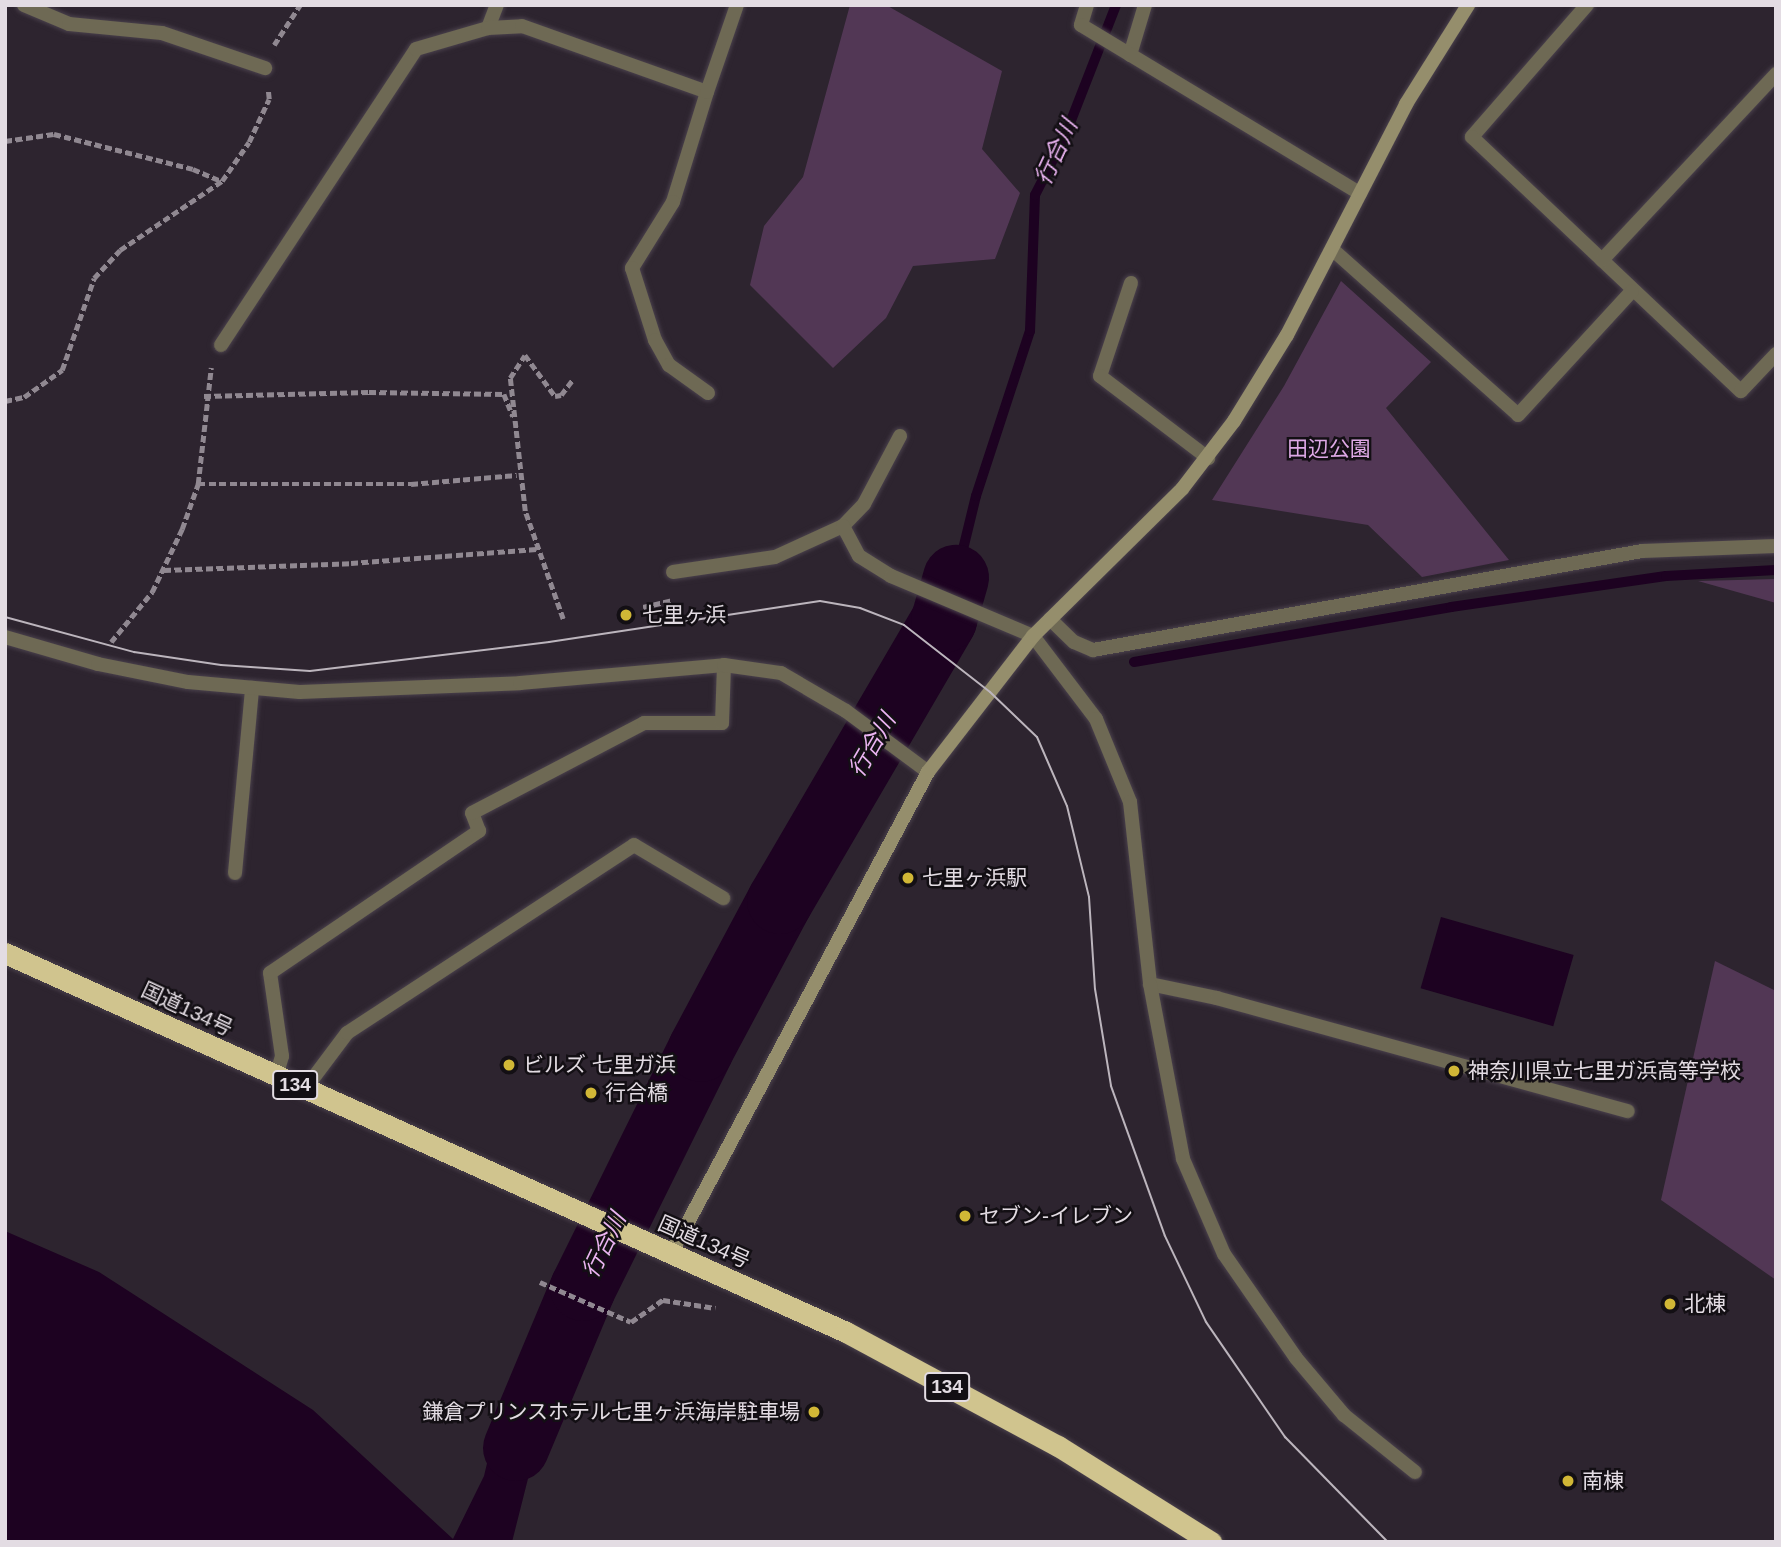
<!DOCTYPE html>
<html>
<head>
<meta charset="utf-8">
<style>
  body { margin:0 }
  #map { position:relative; width:1781px; height:1547px; overflow:hidden; background:#2d242f; font-family:Helvetica,"Noto Sans JP",sans-serif }
  div>[style] { position:absolute }
  .green>* { inset:0; background:#523755 }
  .water>* { inset:0; background:#1d0221; transform-origin:0 0 }
  .stream>* { height:10px; margin:-5px; padding:0 5px; transform-origin:5px; border-radius:5px; background:#1d0221 }
  .river>* { height:66px; margin:-33px; padding:0 33px; transform-origin:33px; border-radius:33px; background:#1d0221 }
  .path>* { height:4.5px; margin-top:-2.25px; transform-origin:0; background:repeating-linear-gradient(90deg,#908891 0 7px,transparent 0 10.5px) }
  .roads { filter:drop-shadow(0 0 2px #4a414c) drop-shadow(0 0 2px #4a414c) }
  .lane>* { height:14px; margin:-7px; padding:0 7px; transform-origin:7px; border-radius:7px; background:#6e6954 }
  .street>* { height:14px; margin:-7px; padding:0 7px; transform-origin:7px; border-radius:7px; background:#6e6954 }
  .secondary>* { height:14px; margin:-7px; padding:0 7px; transform-origin:7px; border-radius:7px; background:#958e6c }
  .highway>* { height:21px; margin:-10.5px; padding:0 10.5px; transform-origin:10.5px; border-radius:10.5px; background:#d0c48e }
  .tram>* { height:2px; margin:-1px; padding:0 1px; transform-origin:1px; border-radius:1px; background:#bcb5bd }
  .dots>* { width:19px; height:19px; translate:-50% -50%; box-sizing:border-box; border:4px solid #130f14; border-radius:50% }
  span { translate:-50% -50%; white-space:nowrap; text-align:center; line-height:1.15; -webkit-text-stroke:5px #130f14; paint-order:stroke }
  .shield-label span { padding:2px 5px; background:#130f14; border:2px solid; border-radius:5px; -webkit-text-stroke-width:0 }
  .shield-label { font-size:19px; color:#e3dce3; font-weight:700 }
  .park-label { font-size:21px; color:#dea8e5 }
  .poi-label { font-size:21px; color:#e3dce3 }
  .left { translate:0 -50%; text-align:left }
  .right { translate:-100% -50%; text-align:right }
  .street-label { font-size:21px; color:#e3dce3 }
  .water-label { font-size:23px; color:#ebb4f2; font-style:italic }
  .frame { position:absolute; inset:0; border:7px solid #e3dce3; pointer-events:none }
</style>
</head>
<body>
<div id="map">
  <div class="green">
    <i style="clip-path:polygon(850px 5px,886px 5px,1002px 71px,982px 149px,1020px 193px,995px 259px,913px 266px,886px 318px,833px 368px,750px 285px,764px 226px,803px 177px)"></i>
    <i style="clip-path:polygon(1341px 281px,1431px 362px,1386px 408px,1509px 560px,1422px 577px,1368px 525px,1212px 500px,1284px 386px)"></i>
    <i style="clip-path:polygon(1776px 579px,1776px 603px,1698px 581px)"></i>
    <i style="clip-path:polygon(1715px 961px,1776px 991px,1776px 1280px,1661px 1200px)"></i>
  </div>
  <div class="water">
    <i style="left:1441px;top:917px;width:138px;height:74px;rotate:16deg"></i>
    <i style="clip-path:polygon(5px 1231px,99px 1272px,313px 1410px,453px 1539px,484px 1476px,494px 1434px,535px 1451px,512px 1542px,5px 1542px)"></i>
  </div>
  <div class="stream">
    <i style="left:956px;top:578px;width:84px;rotate:-76.3deg"></i>
    <i style="left:976px;top:496px;width:174px;rotate:-71.9deg"></i>
    <i style="left:1030px;top:331px;width:136px;rotate:-87.9deg"></i>
    <i style="left:1035px;top:195px;width:66px;rotate:-63deg"></i>
    <i style="left:1065px;top:136px;width:141px;rotate:-68.7deg"></i>
    <i style="left:1134px;top:662px;width:322px;rotate:-9.8deg"></i>
    <i style="left:1451px;top:607px;width:217px;rotate:-8.2deg"></i>
    <i style="left:1666px;top:576px;width:110px;rotate:-3.1deg"></i>
  </div>
  <div class="river">
    <i style="left:516px;top:1448px;width:173px;rotate:-67.3deg"></i>
    <i style="left:583px;top:1288px;width:267px;rotate:-63.7deg"></i>
    <i style="left:701px;top:1049px;width:168px;rotate:-61.9deg"></i>
    <i style="left:780px;top:901px;width:325px;rotate:-59.7deg"></i>
    <i style="left:944px;top:620px;width:44px;rotate:-74.1deg"></i>
  </div>
  <div class="path">
    <i style="left:274px;top:45px;width:48px;rotate:-57deg"></i>
    <i style="left:5px;top:141px;width:49px;rotate:-8.1deg"></i>
    <i style="left:54px;top:134px;width:143px;rotate:14.1deg"></i>
    <i style="left:193px;top:169px;width:30px;rotate:23deg"></i>
    <i style="left:204px;top:396px;width:165px;rotate:-1.4deg"></i>
    <i style="left:369px;top:392px;width:135px;rotate:0.8deg"></i>
    <i style="left:504px;top:394px;width:24px;rotate:68deg"></i>
    <i style="left:5px;top:401px;width:19px;rotate:-12deg"></i>
    <i style="left:24px;top:397px;width:47px;rotate:-35.4deg"></i>
    <i style="left:62px;top:370px;width:97px;rotate:-70.8deg"></i>
    <i style="left:94px;top:278px;width:38px;rotate:-47deg"></i>
    <i style="left:120px;top:250px;width:123px;rotate:-34.1deg"></i>
    <i style="left:222px;top:181px;width:47px;rotate:-55.3deg"></i>
    <i style="left:249px;top:142px;width:47px;rotate:-65.1deg"></i>
    <i style="left:269px;top:99px;width:9px;rotate:-96deg"></i>
    <i style="left:198px;top:484px;width:213px"></i>
    <i style="left:411px;top:484px;width:106px;rotate:-4.9deg"></i>
    <i style="left:164px;top:570px;width:187px;rotate:-2.1deg"></i>
    <i style="left:351px;top:563px;width:189px;rotate:-4.3deg"></i>
    <i style="left:643px;top:607px;width:31px;rotate:-13deg"></i>
    <i style="left:563px;top:619px;width:114px;rotate:-109.4deg"></i>
    <i style="left:525px;top:511px;width:134px;rotate:-96.4deg"></i>
    <i style="left:510px;top:378px;width:27px;rotate:-57deg"></i>
    <i style="left:525px;top:355px;width:51px;rotate:53.8deg"></i>
    <i style="left:555px;top:396px;width:6px;rotate:-9deg"></i>
    <i style="left:561px;top:395px;width:20px;rotate:-53deg"></i>
    <i style="left:111px;top:642px;width:65px;rotate:-50.6deg"></i>
    <i style="left:152px;top:592px;width:70px;rotate:-64.5deg"></i>
    <i style="left:182px;top:529px;width:48px;rotate:-70.4deg"></i>
    <i style="left:198px;top:484px;width:117px;rotate:-83.6deg"></i>
    <i style="left:540px;top:1282px;width:99px;rotate:23.7deg"></i>
    <i style="left:631px;top:1322px;width:39px;rotate:-35deg"></i>
    <i style="left:663px;top:1300px;width:53px;rotate:8.7deg"></i>
  </div>
  <div class="roads">
    <div class="lane">
      <i style="left:488px;top:28px;width:25px;rotate:-69deg"></i>
      <i style="left:1130px;top:55px;width:52px;rotate:-73.3deg"></i>
      <i style="left:235px;top:873px;width:186px;rotate:-84.7deg"></i>
      <i style="left:1150px;top:984px;width:68px;rotate:11.8deg"></i>
      <i style="left:1217px;top:998px;width:426px;rotate:15.4deg"></i>
      <i style="left:276px;top:1076px;width:21px;rotate:-73deg"></i>
      <i style="left:282px;top:1056px;width:84px;rotate:-98.2deg"></i>
      <i style="left:270px;top:973px;width:253px;rotate:-34.2deg"></i>
      <i style="left:479px;top:831px;width:19px;rotate:-111deg"></i>
      <i style="left:472px;top:813px;width:194px;rotate:-27.6deg"></i>
      <i style="left:644px;top:723px;width:78px"></i>
      <i style="left:722px;top:723px;width:58px;rotate:-88deg"></i>
    </div>
    <div class="street">
      <i style="left:24px;top:5px;width:49px;rotate:22.9deg"></i>
      <i style="left:69px;top:24px;width:93px;rotate:5.5deg"></i>
      <i style="left:162px;top:33px;width:109px;rotate:18.8deg"></i>
      <i style="left:1087px;top:5px;width:21px;rotate:107deg"></i>
      <i style="left:1081px;top:25px;width:326px;rotate:31.1deg"></i>
      <i style="left:1587px;top:5px;width:175px;rotate:131.1deg"></i>
      <i style="left:1472px;top:137px;width:370px;rotate:43.4deg"></i>
      <i style="left:1741px;top:391px;width:51px;rotate:-46.6deg"></i>
      <i style="left:707px;top:92px;width:115px;rotate:107.2deg"></i>
      <i style="left:673px;top:202px;width:78px;rotate:121.8deg"></i>
      <i style="left:632px;top:268px;width:76px;rotate:72.3deg"></i>
      <i style="left:655px;top:340px;width:29px;rotate:61deg"></i>
      <i style="left:669px;top:365px;width:48px;rotate:35.7deg"></i>
      <i style="left:1332px;top:249px;width:249px;rotate:41.7deg"></i>
      <i style="left:1518px;top:415px;width:168px;rotate:-47.4deg"></i>
      <i style="left:1602px;top:260px;width:255px;rotate:-46.9deg"></i>
      <i style="left:1131px;top:283px;width:98px;rotate:108.4deg"></i>
      <i style="left:1100px;top:376px;width:136px;rotate:37.2deg"></i>
      <i style="left:221px;top:345px;width:354px;rotate:-56.6deg"></i>
      <i style="left:416px;top:49px;width:75px;rotate:-16.3deg"></i>
      <i style="left:488px;top:28px;width:34px;rotate:-3deg"></i>
      <i style="left:522px;top:26px;width:196px;rotate:19.6deg"></i>
      <i style="left:707px;top:92px;width:92px;rotate:-71deg"></i>
      <i style="left:843px;top:526px;width:30px;rotate:-46deg"></i>
      <i style="left:864px;top:504px;width:77px;rotate:-62.1deg"></i>
      <i style="left:673px;top:572px;width:103px;rotate:-8.4deg"></i>
      <i style="left:775px;top:557px;width:75px;rotate:-24.5deg"></i>
      <i style="left:843px;top:526px;width:34px;rotate:62deg"></i>
      <i style="left:859px;top:556px;width:38px;rotate:32deg"></i>
      <i style="left:891px;top:576px;width:154px;rotate:22.9deg"></i>
      <i style="left:1033px;top:636px;width:104px;rotate:52.8deg"></i>
      <i style="left:1096px;top:719px;width:90px;rotate:67.7deg"></i>
      <i style="left:1130px;top:802px;width:183px;rotate:83.7deg"></i>
      <i style="left:1150px;top:984px;width:178px;rotate:79.3deg"></i>
      <i style="left:1183px;top:1159px;width:103px;rotate:66.7deg"></i>
      <i style="left:1224px;top:1254px;width:126px;rotate:55.3deg"></i>
      <i style="left:1296px;top:1358px;width:75px;rotate:49.9deg"></i>
      <i style="left:1344px;top:1415px;width:91px;rotate:38.8deg"></i>
      <i style="left:1050px;top:619px;width:33px;rotate:44deg"></i>
      <i style="left:1074px;top:642px;width:21px;rotate:23deg"></i>
      <i style="left:1093px;top:650px;width:558px;rotate:-10.22deg"></i>
      <i style="left:1642px;top:551px;width:134px;rotate:-2.1deg"></i>
      <i style="left:5px;top:637px;width:97px;rotate:16.2deg"></i>
      <i style="left:98px;top:664px;width:92px;rotate:11.3deg"></i>
      <i style="left:188px;top:682px;width:112px;rotate:5.1deg"></i>
      <i style="left:300px;top:692px;width:220px;rotate:-2.3deg"></i>
      <i style="left:520px;top:683px;width:205px;rotate:-5deg"></i>
      <i style="left:724px;top:665px;width:58px;rotate:8deg"></i>
      <i style="left:781px;top:673px;width:75px;rotate:30.3deg"></i>
      <i style="left:846px;top:711px;width:102px;rotate:36.6deg"></i>
      <i style="left:305px;top:1089px;width:70px;rotate:-53.1deg"></i>
      <i style="left:347px;top:1033px;width:343px;rotate:-33.2deg"></i>
      <i style="left:634px;top:845px;width:104px;rotate:30.8deg"></i>
    </div>
    <div class="secondary">
      <i style="left:671px;top:1254px;width:546px;rotate:-61.93deg"></i>
      <i style="left:928px;top:772px;width:172px;rotate:-52.3deg"></i>
      <i style="left:1033px;top:636px;width:209px;rotate:-44.6deg"></i>
      <i style="left:1182px;top:489px;width:86px;rotate:-52.6deg"></i>
      <i style="left:1234px;top:421px;width:101px;rotate:-58.4deg"></i>
      <i style="left:1287px;top:335px;width:260px;rotate:-62.7deg"></i>
      <i style="left:1406px;top:104px;width:117px;rotate:-57.9deg"></i>
    </div>
    <div class="highway">
      <i style="left:5px;top:953px;width:922px;rotate:24.26deg"></i>
      <i style="left:846px;top:1332px;width:241px;rotate:28.3deg"></i>
      <i style="left:1058px;top:1446px;width:181px;rotate:32.1deg"></i>
    </div>
  </div>
  <div class="tram">
    <i style="left:5px;top:617px;width:134px;rotate:15.2deg"></i>
    <i style="left:134px;top:652px;width:88px;rotate:8.5deg"></i>
    <i style="left:221px;top:665px;width:89px;rotate:3.9deg"></i>
    <i style="left:310px;top:671px;width:241px;rotate:-6.9deg"></i>
    <i style="left:549px;top:642px;width:274px;rotate:-8.6deg"></i>
    <i style="left:820px;top:601px;width:41px;rotate:9.9deg"></i>
    <i style="left:860px;top:608px;width:47px;rotate:21.1deg"></i>
    <i style="left:904px;top:625px;width:109px;rotate:37.9deg"></i>
    <i style="left:990px;top:692px;width:65px;rotate:43.8deg"></i>
    <i style="left:1037px;top:737px;width:75px;rotate:66.5deg"></i>
    <i style="left:1067px;top:806px;width:94px;rotate:76.4deg"></i>
    <i style="left:1089px;top:897px;width:92px;rotate:86.3deg"></i>
    <i style="left:1095px;top:989px;width:98px;rotate:80.6deg"></i>
    <i style="left:1111px;top:1086px;width:159px;rotate:70.2deg"></i>
    <i style="left:1165px;top:1236px;width:95px;rotate:64.5deg"></i>
    <i style="left:1206px;top:1322px;width:140px;rotate:55.5deg"></i>
    <i style="left:1285px;top:1437px;width:147px;rotate:45.6deg"></i>
  </div>
  <div class="dots">
    <i style="left:626px;top:615px;background:#d1b736"></i>
    <i style="left:908px;top:878px;background:#d1b736"></i>
    <i style="left:509px;top:1065px;background:#d1b736"></i>
    <i style="left:1454px;top:1071px;background:#d1b736"></i>
    <i style="left:591px;top:1093px;background:#d1b736"></i>
    <i style="left:965px;top:1216px;background:#d1b736"></i>
    <i style="left:1670px;top:1304px;background:#d1b736"></i>
    <i style="left:814px;top:1412px;background:#d1b736"></i>
    <i style="left:1568px;top:1481px;background:#d1b736"></i>
  </div>
  <div class="shield-label">
    <span style="left:295px;top:1085px">134</span>
    <span style="left:947px;top:1387px">134</span>
  </div>
  <div class="park-label">
    <span style="left:1329px;top:449px">田辺公園</span>
  </div>
  <div class="poi-label">
    <span class="left" style="left:642px;top:615px">七里ヶ浜</span>
    <span class="left" style="left:922px;top:878px">七里ヶ浜駅</span>
    <span class="left" style="left:523px;top:1065px">ビルズ 七里ガ浜</span>
    <span class="left" style="left:1468px;top:1071px">神奈川県立七里ガ浜高等学校</span>
    <span class="left" style="left:605px;top:1093px">行合橋</span>
    <span class="left" style="left:979px;top:1216px">セブン-イレブン</span>
    <span class="left" style="left:1684px;top:1304px">北棟</span>
    <span class="right" style="left:800px;top:1412px">鎌倉プリンスホテル七里ヶ浜海岸駐車場</span>
    <span class="left" style="left:1582px;top:1481px">南棟</span>
  </div>
  <div class="street-label">
    <span style="left:187px;top:1009px;rotate:25deg">国道134号</span>
    <span style="left:704px;top:1242px;rotate:24deg">国道134号</span>
  </div>
  <div class="water-label">
    <span style="left:1056px;top:152px;rotate:-65deg">行合川</span>
    <span style="left:872px;top:745px;rotate:-60deg">行合川</span>
    <span style="left:604px;top:1245px;rotate:-64deg">行合川</span>
  </div>
  <div class="frame"></div>
</div>
</body>
</html>
